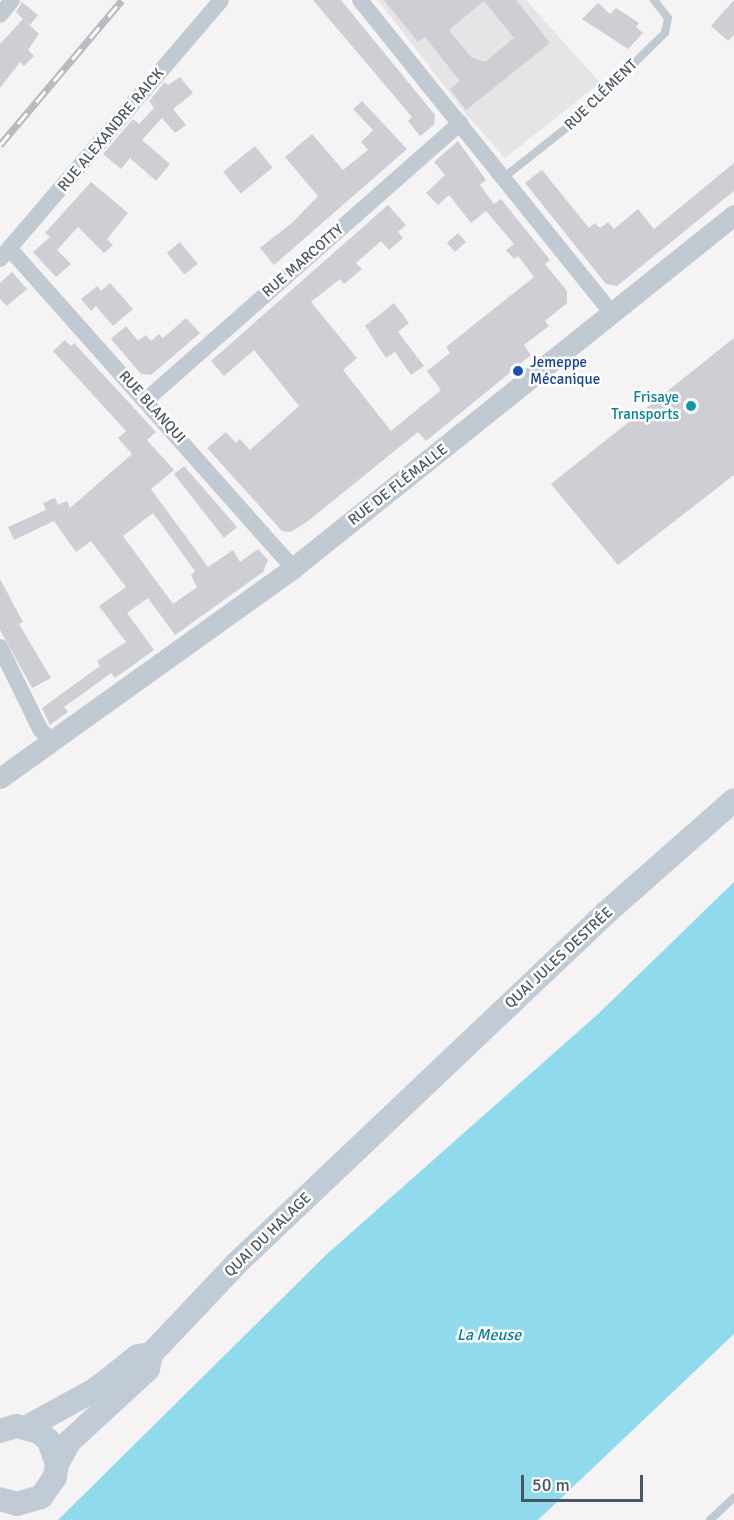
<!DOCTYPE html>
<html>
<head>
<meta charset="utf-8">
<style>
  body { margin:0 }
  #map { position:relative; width:734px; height:1520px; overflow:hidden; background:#f5f3f3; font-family:Signika,sans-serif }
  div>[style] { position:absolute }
  .education>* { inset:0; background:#e6e4e5 }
  .water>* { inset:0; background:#90daee }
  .building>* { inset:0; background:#cdcfd5; transform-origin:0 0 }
  .service>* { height:8px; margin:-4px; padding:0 4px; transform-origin:4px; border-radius:4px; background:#c1cad2 }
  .minor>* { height:16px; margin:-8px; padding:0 8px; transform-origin:8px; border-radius:8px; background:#c1cad2 }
  .tertiary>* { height:21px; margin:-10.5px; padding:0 10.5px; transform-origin:10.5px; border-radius:10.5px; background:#c1cad2 }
  .secondary>* { height:24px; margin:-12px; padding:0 12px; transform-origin:12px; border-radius:12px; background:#c1cbd6 }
  .rail>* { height:7px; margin-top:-3.5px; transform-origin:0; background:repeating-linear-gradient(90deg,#fff 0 14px,#b5b8bd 0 28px); box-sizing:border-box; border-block:2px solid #b5b8bd }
  .dots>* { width:16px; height:16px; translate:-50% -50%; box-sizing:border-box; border:3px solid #fff; border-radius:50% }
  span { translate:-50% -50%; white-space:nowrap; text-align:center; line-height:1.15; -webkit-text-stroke:5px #fff; paint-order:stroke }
  .street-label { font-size:15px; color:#4a5661 }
  .transit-label { font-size:15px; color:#164399 }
  .left { translate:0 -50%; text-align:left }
  .culture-label { font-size:15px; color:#0d838f }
  .right { translate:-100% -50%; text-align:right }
  .water-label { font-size:16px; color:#0c7c9b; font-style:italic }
  .scale { position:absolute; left:521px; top:1475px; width:122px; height:27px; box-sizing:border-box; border:3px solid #4a5661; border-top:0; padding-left:8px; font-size:18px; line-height:21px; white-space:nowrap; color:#4a5661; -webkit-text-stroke:4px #fff; paint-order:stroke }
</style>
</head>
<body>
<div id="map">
  <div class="education">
    <i style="clip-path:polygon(378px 0,526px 0,600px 83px,505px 158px,465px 113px)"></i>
  </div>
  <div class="water">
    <i style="clip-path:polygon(734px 882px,734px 1334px,538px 1520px,58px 1520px,326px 1255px,598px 1014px)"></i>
  </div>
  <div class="building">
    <i style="clip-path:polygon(313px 0,341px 0,435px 115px,434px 125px,420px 136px,408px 121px,412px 117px)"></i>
    <i style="clip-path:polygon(evenodd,384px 0,516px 0,550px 43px,466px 110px,450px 89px,460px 81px,425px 37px,418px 42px,384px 0,484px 1px,514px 38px,485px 62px,471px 57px,449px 30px,484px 1px)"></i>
    <i style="clip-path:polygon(734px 0,734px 35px,728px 41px,711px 26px)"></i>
    <i style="clip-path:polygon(22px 2px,38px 15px,30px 25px,23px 19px,39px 34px,28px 50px,34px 56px,24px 66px,20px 62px,0 88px,0 44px,23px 19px,16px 12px)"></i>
    <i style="clip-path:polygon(598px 3px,610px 14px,616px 8px,639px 23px,636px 27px,643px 33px,628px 49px,582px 19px)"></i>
    <i style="clip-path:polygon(180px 77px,193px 93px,173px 109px,186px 125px,175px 133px,162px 118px,142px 140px,170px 164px,156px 181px,130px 158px,121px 169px,103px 154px,133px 119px,139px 124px,154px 108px,149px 101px,165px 82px,168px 85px)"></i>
    <i style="clip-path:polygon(362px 101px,407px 149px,274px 265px,260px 248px,293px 222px,318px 196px,285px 157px,312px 134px,343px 170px,368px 150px,361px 142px,373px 130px,353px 109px)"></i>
    <i style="clip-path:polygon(458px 141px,486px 180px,480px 185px,494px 204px,501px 199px,550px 260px,545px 264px,567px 291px,567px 303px,545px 321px,549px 326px,524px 345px,531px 355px,506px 376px,426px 441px,418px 432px,308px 521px,291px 532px,282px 531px,207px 448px,226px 432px,236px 443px,240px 439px,250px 450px,299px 406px,254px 350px,224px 376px,211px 361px,388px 205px,406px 225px,398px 232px,403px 238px,389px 250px,381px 241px,356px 263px,362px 269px,344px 284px,340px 279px,311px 302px,357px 358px,343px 370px,391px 431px,441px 390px,427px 371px,450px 353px,446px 347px,534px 277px,518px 256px,514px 259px,506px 250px,514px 244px,486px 211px,471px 223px,449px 195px,438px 205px,426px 193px,445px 175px,434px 162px)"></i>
    <i style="left:255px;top:146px;width:28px;height:41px;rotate:51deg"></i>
    <i style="clip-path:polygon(734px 163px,734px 191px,617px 286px,606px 284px,525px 183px,542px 170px,589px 228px,595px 223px,600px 228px,608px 222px,614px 229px,638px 209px,654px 229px)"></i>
    <i style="clip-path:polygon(91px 182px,128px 213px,107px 239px,113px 245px,104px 253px,78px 227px,57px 250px,71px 264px,56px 277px,33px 252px,50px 237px,45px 233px)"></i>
    <i style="left:458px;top:233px;width:12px;height:15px;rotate:48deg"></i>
    <i style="left:180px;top:242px;width:28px;height:17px;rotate:51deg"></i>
    <i style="clip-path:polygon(12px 272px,27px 289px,7px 306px,0 299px,0 283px)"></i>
    <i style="clip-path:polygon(110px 283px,133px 309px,113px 326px,96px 306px,91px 311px,81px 299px,97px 286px,101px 291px)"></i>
    <i style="clip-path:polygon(394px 303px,409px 323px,398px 332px,424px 366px,411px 375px,395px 352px,386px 358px,365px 326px)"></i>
    <i style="clip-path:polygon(186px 318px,200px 333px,151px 375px,141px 374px,111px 339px,126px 326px,138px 341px,146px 335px,151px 341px,159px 334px,163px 338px)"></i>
    <i style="clip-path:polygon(734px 338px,734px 475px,618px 565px,551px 484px)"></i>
    <i style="clip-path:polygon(evenodd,65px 340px,71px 346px,74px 343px,156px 432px,147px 440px,174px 470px,151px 489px,208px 567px,233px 550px,240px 562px,258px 549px,268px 560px,263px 572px,175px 635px,148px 598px,127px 613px,154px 650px,115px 678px,111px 673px,92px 687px,64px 707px,68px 712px,50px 725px,42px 708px,100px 666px,97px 661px,126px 642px,99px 606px,126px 587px,91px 541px,76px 552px,54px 521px,14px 540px,8px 527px,46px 510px,43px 503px,55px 498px,58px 505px,67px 501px,70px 508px,132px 454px,118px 438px,126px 431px,53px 351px,65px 340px,153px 513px,195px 571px,191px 575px,197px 587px,173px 604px,123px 536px,153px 513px)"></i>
    <i style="clip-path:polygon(184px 466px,237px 527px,224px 538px,174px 474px)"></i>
    <i style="clip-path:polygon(0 579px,23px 622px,19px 624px,51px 678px,32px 688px,0 630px)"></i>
  </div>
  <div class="service">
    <i style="left:503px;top:178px;width:90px;rotate:-38.3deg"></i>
    <i style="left:574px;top:122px;width:127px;rotate:-44.4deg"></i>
    <i style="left:665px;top:33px;width:15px;rotate:-79deg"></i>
    <i style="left:668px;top:18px;width:23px;rotate:-128deg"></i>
    <i style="left:710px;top:1520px;width:33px;rotate:-43deg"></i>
  </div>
  <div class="minor">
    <i style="left:360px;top:0;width:404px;rotate:51.2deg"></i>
    <i style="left:0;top:15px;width:19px;rotate:-51deg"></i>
    <i style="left:9px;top:248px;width:428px;rotate:48.4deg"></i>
    <i style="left:0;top:259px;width:340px;rotate:-49.5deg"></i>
    <i style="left:146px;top:400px;width:419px;rotate:-41.4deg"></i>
    <i style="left:0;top:647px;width:91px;rotate:64deg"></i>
    <i style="left:40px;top:729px;width:18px;rotate:47deg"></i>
  </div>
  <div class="tertiary">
    <i style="left:0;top:778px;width:360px;rotate:-35.6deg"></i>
    <i style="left:293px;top:568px;width:565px;rotate:-38.68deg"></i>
  </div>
  <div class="secondary">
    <i style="left:27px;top:1427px;width:79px;rotate:-28.8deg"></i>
    <i style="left:96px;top:1389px;width:53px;rotate:-38.2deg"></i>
    <i style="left:138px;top:1356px;width:13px;rotate:-9deg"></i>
    <i style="left:0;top:1431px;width:17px;rotate:-17deg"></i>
    <i style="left:16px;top:1426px;width:24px;rotate:15deg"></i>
    <i style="left:39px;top:1432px;width:13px;rotate:42deg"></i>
    <i style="left:49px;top:1441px;width:24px;rotate:71deg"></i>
    <i style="left:57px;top:1464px;width:13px;rotate:99deg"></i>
    <i style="left:55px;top:1477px;width:24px;rotate:125deg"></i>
    <i style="left:41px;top:1497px;width:25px;rotate:164deg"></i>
    <i style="left:17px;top:1504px;width:18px;rotate:-164deg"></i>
    <i style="left:57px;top:1464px;width:26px;rotate:-61deg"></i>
    <i style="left:70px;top:1441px;width:106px;rotate:-42.7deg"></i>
    <i style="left:148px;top:1369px;width:15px;rotate:-79deg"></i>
    <i style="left:151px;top:1354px;width:124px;rotate:-46.6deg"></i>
    <i style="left:236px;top:1264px;width:511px;rotate:-43.49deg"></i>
    <i style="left:607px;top:912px;width:169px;rotate:-41.4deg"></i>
  </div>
  <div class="rail">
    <i style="left:0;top:145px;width:189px;rotate:-49.9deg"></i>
  </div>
  <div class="dots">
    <i style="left:518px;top:371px;background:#1a4fb4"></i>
    <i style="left:691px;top:406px;background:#0f9aa8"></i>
  </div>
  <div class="street-label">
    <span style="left:601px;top:95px;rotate:-44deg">RUE CLÉMENT</span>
    <span style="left:111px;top:130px;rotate:-50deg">RUE ALEXANDRE RAICK</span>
    <span style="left:303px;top:261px;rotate:-41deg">RUE MARCOTTY</span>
    <span style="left:152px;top:407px;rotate:48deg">RUE BLANQUI</span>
    <span style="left:398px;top:485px;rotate:-38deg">RUE DE FLÉMALLE</span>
    <span style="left:559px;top:958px;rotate:-43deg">QUAI JULES DESTRÉE</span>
    <span style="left:268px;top:1235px;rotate:-44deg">QUAI DU HALAGE</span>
  </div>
  <div class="transit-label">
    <span class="left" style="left:530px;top:371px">Jemeppe<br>Mécanique</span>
  </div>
  <div class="culture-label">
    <span class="right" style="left:679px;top:406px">Frisaye<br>Transports</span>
  </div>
  <div class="water-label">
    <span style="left:489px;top:1335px">La Meuse</span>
  </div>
  <div class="scale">50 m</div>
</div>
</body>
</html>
